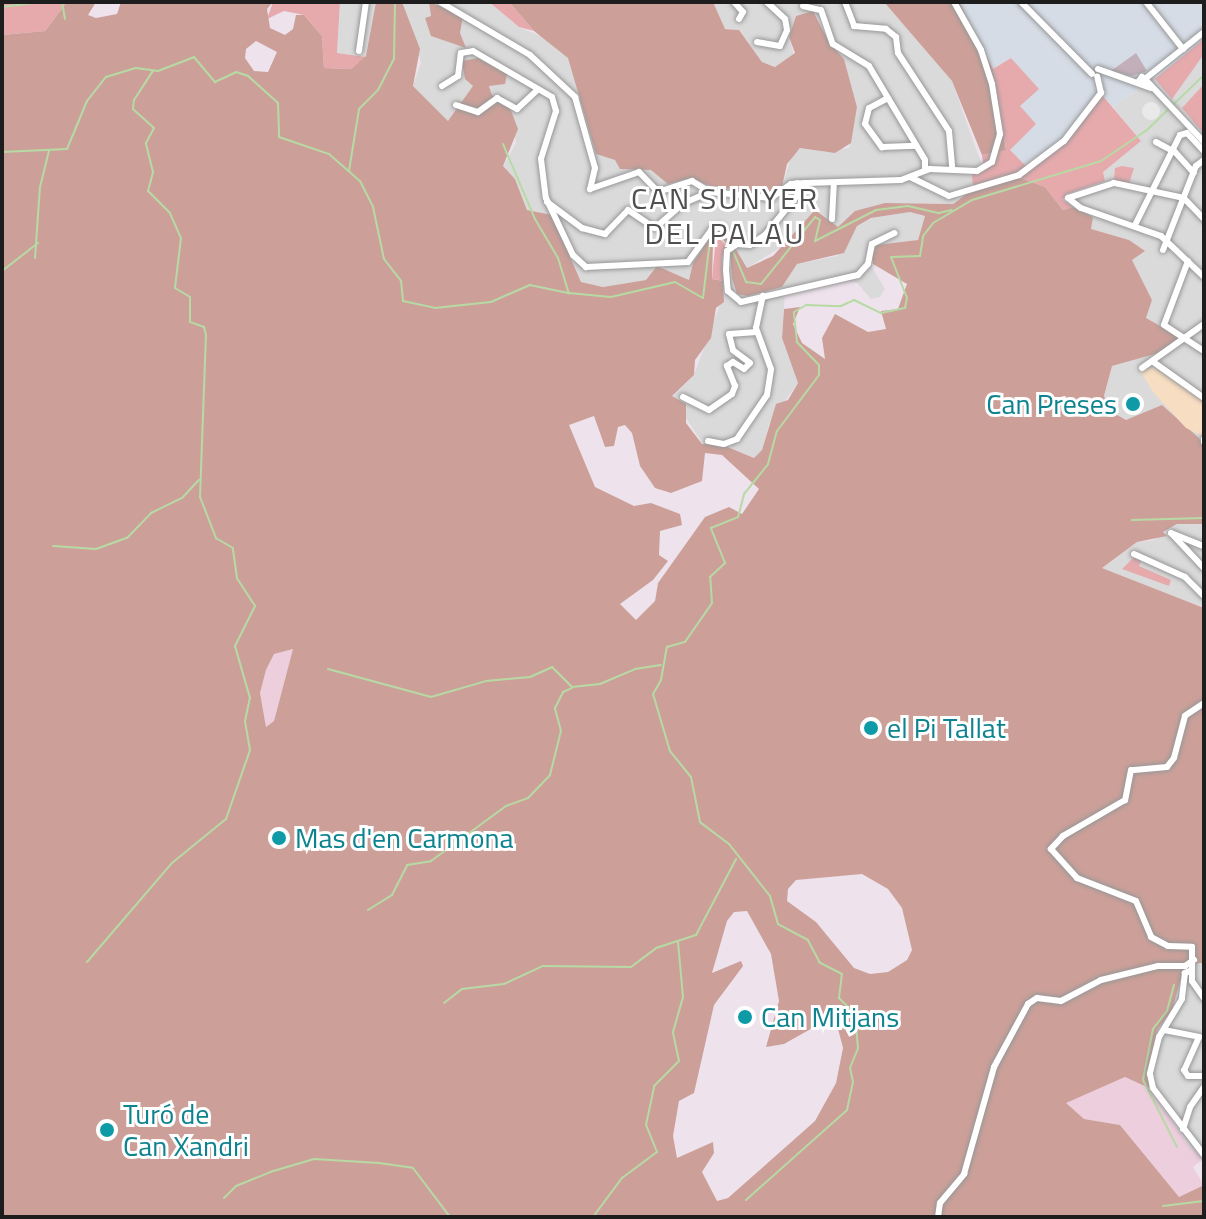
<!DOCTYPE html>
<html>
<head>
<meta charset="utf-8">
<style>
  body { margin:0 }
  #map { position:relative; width:1206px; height:1219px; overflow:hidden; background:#eee3ed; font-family:"Titillium Web",sans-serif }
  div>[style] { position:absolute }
  .residential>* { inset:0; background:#dadadb }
  .industrial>* { inset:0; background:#d5dce6 }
  .construction>* { inset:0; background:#c2afb9 }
  .farmland>* { inset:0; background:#eccedd }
  .grass>* { inset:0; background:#e6aaad }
  .forest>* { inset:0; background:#cca099 }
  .park>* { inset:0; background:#f7ddc1 }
  .parking>* { inset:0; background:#e9e9e9 }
  .round { border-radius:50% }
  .stream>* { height:2px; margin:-1px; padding:0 1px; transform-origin:1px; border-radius:1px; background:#b7daa4 }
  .roads { filter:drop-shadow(0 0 2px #979797) drop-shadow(0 0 2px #979797) }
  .minor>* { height:6px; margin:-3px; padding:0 3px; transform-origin:3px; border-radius:3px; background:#fff }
  .dots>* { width:22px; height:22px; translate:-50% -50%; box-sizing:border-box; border:4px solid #fff; border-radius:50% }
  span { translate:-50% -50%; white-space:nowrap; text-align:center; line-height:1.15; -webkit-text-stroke:6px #fff; paint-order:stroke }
  .culture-label { font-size:28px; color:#0d838f }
  .right { translate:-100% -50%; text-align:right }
  .left { translate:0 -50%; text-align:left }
  .neighbourhood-label { font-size:30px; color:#505050; letter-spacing:2px }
  .frame { position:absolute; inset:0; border:4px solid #1d1d1d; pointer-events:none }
</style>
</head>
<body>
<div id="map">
  <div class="residential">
    <i style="clip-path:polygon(340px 2px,376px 2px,366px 57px,337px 53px)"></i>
    <i style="clip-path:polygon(402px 2px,489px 2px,519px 27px,545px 38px,565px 53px,576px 73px,596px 154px,615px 160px,621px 169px,651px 170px,671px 184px,691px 178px,713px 187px,774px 193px,782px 187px,791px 157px,804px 145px,825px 152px,849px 148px,857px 107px,844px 59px,830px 44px,820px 18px,796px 16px,789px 37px,794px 55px,777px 67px,762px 62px,739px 30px,724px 28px,713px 2px,884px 2px,952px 81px,984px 171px,953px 204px,885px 203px,855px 212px,838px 228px,786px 244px,747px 268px,735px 249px,749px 296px,782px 287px,797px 264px,837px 256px,857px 226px,872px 218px,910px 212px,925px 216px,918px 240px,872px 256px,872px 267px,885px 289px,880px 297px,871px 299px,857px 283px,847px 281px,785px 291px,782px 338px,798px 383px,769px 424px,762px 451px,754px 458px,718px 443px,703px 444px,672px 397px,694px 375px,725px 291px,721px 264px,726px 249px,715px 230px,693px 263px,689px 280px,657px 266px,646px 280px,604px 287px,581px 282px,552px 215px,527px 210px,515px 179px,503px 166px,516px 143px,510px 108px,492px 95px,489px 85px,473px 86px,449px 122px,413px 86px,421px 62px)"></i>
    <i style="clip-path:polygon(1204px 43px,1204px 448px,1170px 414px,1126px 420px,1112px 412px,1104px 396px,1112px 366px,1155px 354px,1146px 318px,1152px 300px,1132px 260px,1144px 251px,1129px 240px,1090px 229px,1092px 217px,1062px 200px,1105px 181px,1102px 172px,1141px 141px,1113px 107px)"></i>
    <i style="clip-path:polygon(1177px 524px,1204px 524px,1204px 608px,1102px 568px,1137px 542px,1154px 540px)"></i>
    <i style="clip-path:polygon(1202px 963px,1204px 981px,1204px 1158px,1191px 1148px,1147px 1078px,1157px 1030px,1172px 1009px,1185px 964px)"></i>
  </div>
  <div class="industrial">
    <i style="clip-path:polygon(959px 2px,1204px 2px,1204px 43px,1113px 107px,1103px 96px,1064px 138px,1026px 166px,1010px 150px,1020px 106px,1011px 58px,993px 69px)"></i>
  </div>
  <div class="construction">
    <i style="clip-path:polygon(1136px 53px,1147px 71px,1132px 76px,1111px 71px)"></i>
  </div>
  <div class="farmland">
    <i style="clip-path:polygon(293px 649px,274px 721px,266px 727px,260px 693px,266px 670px,274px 654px)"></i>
    <i style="clip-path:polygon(1125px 1077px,1149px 1088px,1191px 1148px,1204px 1158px,1193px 1167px,1204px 1185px,1179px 1197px,1120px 1125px,1084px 1119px,1065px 1103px)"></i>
  </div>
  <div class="grass">
    <i style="clip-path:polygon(2px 2px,67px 2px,45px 31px,2px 35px)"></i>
    <i style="clip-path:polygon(273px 2px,340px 2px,337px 53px,366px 57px,351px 69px,324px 68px,322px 36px,304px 15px,284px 11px,267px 19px)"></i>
    <i style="clip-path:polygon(489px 2px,509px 2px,534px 31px,519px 27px)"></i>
    <i style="clip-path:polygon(1204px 39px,1204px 54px,1172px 99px,1155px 79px)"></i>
    <i style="clip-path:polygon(1011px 58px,1039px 89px,1020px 106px,1036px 124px,1010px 150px,1026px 166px,1064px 138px,1103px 96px,1141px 141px,1103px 172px,1105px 181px,1067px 194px,1063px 200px,1073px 207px,1063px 210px,1045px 187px,1009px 174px,973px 189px,972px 174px,984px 171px,982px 155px,1006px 149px,993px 69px)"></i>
    <i style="clip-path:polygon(1204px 84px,1202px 114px,1204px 134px,1182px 108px)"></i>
    <i style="clip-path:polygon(1122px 166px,1134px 168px,1129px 184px,1114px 180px,1115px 168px)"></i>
    <i style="clip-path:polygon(716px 236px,728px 247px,722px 259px,723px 281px,712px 279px)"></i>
    <i style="clip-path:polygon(1135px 556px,1142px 558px,1139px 566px,1171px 580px,1169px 586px,1122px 569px)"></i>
  </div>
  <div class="forest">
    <i style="clip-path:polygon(evenodd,67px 2px,96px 2px,88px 15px,96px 18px,117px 14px,121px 2px,273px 2px,267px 9px,270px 28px,285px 35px,293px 29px,296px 15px,304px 15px,322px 36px,324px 68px,351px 69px,366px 56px,376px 2px,402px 2px,420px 49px,413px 86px,448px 121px,473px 86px,465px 79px,462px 61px,478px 58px,507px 74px,505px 84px,489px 86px,492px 95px,510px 108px,518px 129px,503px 166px,515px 179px,527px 210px,552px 215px,581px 282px,603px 287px,646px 280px,657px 266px,689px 280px,693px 263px,715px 230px,732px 240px,728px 247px,722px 237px,713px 242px,712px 279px,723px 281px,724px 302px,716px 308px,711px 338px,695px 360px,694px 375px,672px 396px,686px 404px,686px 423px,702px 444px,718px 443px,754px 458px,762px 450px,776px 404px,788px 400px,798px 383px,782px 338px,784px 309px,800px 307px,793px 324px,802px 343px,825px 359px,822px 338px,835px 314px,868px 332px,886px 329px,881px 311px,898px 309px,907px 284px,873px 264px,872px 256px,877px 245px,918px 240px,925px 216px,910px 212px,871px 218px,857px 226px,844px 253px,797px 264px,782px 287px,748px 296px,737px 294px,732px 278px,730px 252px,735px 248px,747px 268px,773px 256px,815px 210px,838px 227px,855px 211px,885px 203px,953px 204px,973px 189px,1009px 174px,1045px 187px,1063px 210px,1073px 207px,1093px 217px,1091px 229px,1129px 240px,1145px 251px,1132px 260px,1152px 300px,1146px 318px,1178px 336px,1177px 341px,1155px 354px,1112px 366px,1104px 396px,1112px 412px,1126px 420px,1162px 405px,1199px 438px,1204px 448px,1204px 524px,1177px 524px,1163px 532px,1167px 536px,1137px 542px,1102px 568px,1204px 608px,1204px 981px,1202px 963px,1185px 964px,1172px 1010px,1157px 1030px,1149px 1088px,1125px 1077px,1066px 1103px,1084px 1119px,1120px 1125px,1179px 1197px,1204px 1185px,1204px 1217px,2px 1217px,2px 35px,45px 31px,67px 2px,256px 41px,277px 52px,268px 72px,254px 71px,245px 58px,246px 49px,256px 41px,67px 2px,594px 416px,605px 447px,614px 446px,618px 427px,625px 425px,632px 433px,640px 466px,655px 488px,671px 493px,702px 481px,705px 453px,722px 455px,759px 489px,742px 514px,729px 507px,705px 517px,658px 583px,655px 601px,636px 620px,620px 604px,653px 580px,668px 561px,659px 555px,660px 531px,682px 525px,680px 514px,651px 503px,634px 506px,595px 487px,569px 425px,594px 416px,67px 2px,293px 649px,274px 721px,266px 727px,260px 693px,266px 670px,274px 654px,293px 649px,67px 2px,862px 874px,888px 889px,902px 908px,912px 950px,907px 960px,888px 972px,870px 974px,854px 968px,816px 922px,787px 901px,788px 889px,796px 880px,862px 874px,67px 2px,747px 911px,771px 954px,779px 1001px,766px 1047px,784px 1044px,825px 1021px,837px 1025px,843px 1048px,836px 1083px,815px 1121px,728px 1198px,717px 1201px,702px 1172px,714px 1153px,713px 1142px,677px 1158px,673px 1136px,679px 1101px,694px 1093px,714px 1005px,743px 966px,741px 961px,712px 973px,727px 921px,734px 912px,747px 911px)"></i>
    <i style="clip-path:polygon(429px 2px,463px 16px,460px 33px,466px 48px,431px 36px,425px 18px,431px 16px)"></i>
    <i style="clip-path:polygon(509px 2px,713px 2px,725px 29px,739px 30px,762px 62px,775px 67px,795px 53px,789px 37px,796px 16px,813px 11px,830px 44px,844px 59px,857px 107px,851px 143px,835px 153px,800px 148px,787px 164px,782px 187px,774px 193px,713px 187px,691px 178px,668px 184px,651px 170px,620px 169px,615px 160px,596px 154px,568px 58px,534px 31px)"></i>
    <i style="clip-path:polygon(884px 2px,959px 2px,993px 69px,1006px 150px,982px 155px,952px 81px)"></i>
  </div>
  <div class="park">
    <i style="clip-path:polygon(1153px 366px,1204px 401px,1203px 436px,1186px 428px,1153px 392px,1141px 372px)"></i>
  </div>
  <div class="parking">
    <i class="round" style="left:1142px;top:102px;width:18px;height:18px"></i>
  </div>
  <div class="stream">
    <i style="left:62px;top:2px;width:17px;rotate:80deg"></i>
    <i style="left:2px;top:7px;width:38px;rotate:-7deg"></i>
    <i style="left:503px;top:144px;width:82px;rotate:66.9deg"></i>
    <i style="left:535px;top:219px;width:45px;rotate:59.5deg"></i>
    <i style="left:558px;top:258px;width:37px;rotate:73deg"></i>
    <i style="left:569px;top:293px;width:42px;rotate:5.4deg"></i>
    <i style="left:611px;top:297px;width:66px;rotate:-13.2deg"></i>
    <i style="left:675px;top:282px;width:32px;rotate:30deg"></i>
    <i style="left:703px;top:298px;width:58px;rotate:-83.1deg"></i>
    <i style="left:710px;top:240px;width:8px;rotate:-50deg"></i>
    <i style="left:715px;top:234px;width:9px;rotate:6deg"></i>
    <i style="left:2px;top:152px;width:65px;rotate:-2.6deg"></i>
    <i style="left:67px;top:149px;width:52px;rotate:-67.4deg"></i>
    <i style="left:87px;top:101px;width:31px;rotate:-52deg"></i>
    <i style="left:106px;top:77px;width:31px;rotate:-17deg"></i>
    <i style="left:136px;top:68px;width:22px;rotate:8deg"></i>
    <i style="left:158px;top:71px;width:39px;rotate:-21deg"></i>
    <i style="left:194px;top:57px;width:33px;rotate:50deg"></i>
    <i style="left:215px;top:82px;width:23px;rotate:-25deg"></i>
    <i style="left:236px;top:72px;width:13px;rotate:18deg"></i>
    <i style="left:248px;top:76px;width:40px;rotate:42deg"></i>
    <i style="left:278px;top:103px;width:34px;rotate:88deg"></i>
    <i style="left:279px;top:137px;width:53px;rotate:18.8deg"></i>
    <i style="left:329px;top:154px;width:41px;rotate:41.1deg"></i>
    <i style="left:360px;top:181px;width:29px;rotate:63deg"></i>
    <i style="left:373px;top:207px;width:53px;rotate:78.1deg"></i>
    <i style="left:384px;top:259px;width:28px;rotate:52deg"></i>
    <i style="left:401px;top:281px;width:20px;rotate:84deg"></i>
    <i style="left:403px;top:301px;width:33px;rotate:12deg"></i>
    <i style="left:435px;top:308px;width:56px;rotate:-6.1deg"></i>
    <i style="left:491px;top:302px;width:43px;rotate:-23.6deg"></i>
    <i style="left:530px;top:285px;width:40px;rotate:12deg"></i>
    <i style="left:349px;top:171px;width:63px;rotate:-80.8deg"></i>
    <i style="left:359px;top:109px;width:27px;rotate:-45deg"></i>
    <i style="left:378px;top:90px;width:36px;rotate:-63deg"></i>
    <i style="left:394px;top:58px;width:56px;rotate:-89deg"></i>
    <i style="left:733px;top:251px;width:34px;rotate:67deg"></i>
    <i style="left:746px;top:282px;width:15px;rotate:8deg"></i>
    <i style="left:761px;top:284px;width:86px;rotate:-51.1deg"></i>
    <i style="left:815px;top:217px;width:6px;rotate:31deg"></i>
    <i style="left:820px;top:220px;width:22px;rotate:103deg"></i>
    <i style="left:815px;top:241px;width:68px;rotate:-26.9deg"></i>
    <i style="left:876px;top:210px;width:32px;rotate:-7deg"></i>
    <i style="left:908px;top:206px;width:32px;rotate:13deg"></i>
    <i style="left:939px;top:213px;width:13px;rotate:-13deg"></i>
    <i style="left:35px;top:258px;width:71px;rotate:-86deg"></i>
    <i style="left:40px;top:187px;width:38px;rotate:-76deg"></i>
    <i style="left:2px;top:271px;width:46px;rotate:-37.9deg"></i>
    <i style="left:1132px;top:520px;width:72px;rotate:-1.6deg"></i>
    <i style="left:53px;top:546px;width:43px;rotate:4deg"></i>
    <i style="left:96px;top:549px;width:33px;rotate:-20deg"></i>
    <i style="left:127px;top:538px;width:35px;rotate:-46deg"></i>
    <i style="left:151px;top:513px;width:34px;rotate:-26deg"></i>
    <i style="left:182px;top:498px;width:25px;rotate:-47deg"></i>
    <i style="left:328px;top:669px;width:107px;rotate:15.2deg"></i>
    <i style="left:431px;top:697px;width:57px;rotate:-16.2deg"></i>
    <i style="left:486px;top:681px;width:44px;rotate:-5.2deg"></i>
    <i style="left:530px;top:677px;width:24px;rotate:-24deg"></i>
    <i style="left:552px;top:667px;width:28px;rotate:45deg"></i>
    <i style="left:572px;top:687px;width:28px;rotate:-6deg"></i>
    <i style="left:600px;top:684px;width:38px;rotate:-23deg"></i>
    <i style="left:635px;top:669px;width:26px;rotate:-9deg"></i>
    <i style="left:368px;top:910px;width:28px;rotate:-32deg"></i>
    <i style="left:392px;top:895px;width:34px;rotate:-63deg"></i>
    <i style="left:407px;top:865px;width:24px;rotate:-9deg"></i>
    <i style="left:431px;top:861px;width:93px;rotate:-36.3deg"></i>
    <i style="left:506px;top:806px;width:23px;rotate:-20deg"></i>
    <i style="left:528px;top:798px;width:32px;rotate:-46deg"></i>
    <i style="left:550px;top:775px;width:45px;rotate:-76deg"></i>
    <i style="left:561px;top:731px;width:24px;rotate:-105deg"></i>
    <i style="left:555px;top:708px;width:18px;rotate:-63deg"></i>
    <i style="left:563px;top:692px;width:10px;rotate:-24deg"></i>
    <i style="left:87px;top:962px;width:130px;rotate:-49.4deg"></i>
    <i style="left:172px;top:863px;width:70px;rotate:-39.2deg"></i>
    <i style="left:226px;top:819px;width:73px;rotate:-70.8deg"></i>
    <i style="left:250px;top:750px;width:29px;rotate:-100deg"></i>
    <i style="left:245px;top:721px;width:24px;rotate:-78deg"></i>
    <i style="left:250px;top:698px;width:54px;rotate:-106.1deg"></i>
    <i style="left:235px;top:646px;width:45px;rotate:-63.4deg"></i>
    <i style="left:255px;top:606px;width:33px;rotate:-123deg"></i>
    <i style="left:237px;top:578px;width:30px;rotate:-98deg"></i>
    <i style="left:233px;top:548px;width:20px;rotate:-150deg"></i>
    <i style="left:216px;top:538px;width:44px;rotate:-111.3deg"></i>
    <i style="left:200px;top:497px;width:162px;rotate:-87.9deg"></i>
    <i style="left:206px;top:335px;width:8px;rotate:-104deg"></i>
    <i style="left:204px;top:327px;width:15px;rotate:-160deg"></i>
    <i style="left:190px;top:322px;width:25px;rotate:-90deg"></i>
    <i style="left:190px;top:297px;width:17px;rotate:-149deg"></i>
    <i style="left:175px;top:288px;width:50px;rotate:-83.2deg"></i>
    <i style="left:181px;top:238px;width:27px;rotate:-114deg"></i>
    <i style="left:170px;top:213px;width:31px;rotate:-135deg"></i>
    <i style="left:148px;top:191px;width:20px;rotate:-75deg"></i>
    <i style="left:153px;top:172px;width:30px;rotate:-104deg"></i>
    <i style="left:146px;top:143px;width:17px;rotate:-62deg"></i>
    <i style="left:154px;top:128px;width:28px;rotate:-138deg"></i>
    <i style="left:133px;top:109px;width:9px;rotate:-84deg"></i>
    <i style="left:134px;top:100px;width:35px;rotate:-57deg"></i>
    <i style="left:1174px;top:985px;width:27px;rotate:105deg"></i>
    <i style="left:1167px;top:1011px;width:23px;rotate:128deg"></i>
    <i style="left:1153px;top:1029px;width:52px;rotate:101.1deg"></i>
    <i style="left:1143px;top:1080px;width:75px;rotate:63.1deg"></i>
    <i style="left:444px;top:1003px;width:23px;rotate:-38deg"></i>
    <i style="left:462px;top:989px;width:42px;rotate:-6.8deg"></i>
    <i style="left:504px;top:984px;width:43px;rotate:-24.8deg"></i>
    <i style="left:543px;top:966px;width:88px;rotate:0.7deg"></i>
    <i style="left:631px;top:967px;width:31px;rotate:-37deg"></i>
    <i style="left:656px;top:948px;width:42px;rotate:-18deg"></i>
    <i style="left:696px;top:935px;width:86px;rotate:-62.2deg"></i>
    <i style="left:224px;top:1198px;width:17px;rotate:-45deg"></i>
    <i style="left:236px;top:1186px;width:37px;rotate:-22deg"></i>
    <i style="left:270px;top:1172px;width:46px;rotate:-16.5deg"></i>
    <i style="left:314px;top:1159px;width:65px;rotate:3.5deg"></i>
    <i style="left:379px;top:1163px;width:34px;rotate:8deg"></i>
    <i style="left:413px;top:1168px;width:61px;rotate:52.9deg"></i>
    <i style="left:746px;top:1200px;width:135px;rotate:-41.7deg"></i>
    <i style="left:847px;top:1110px;width:29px;rotate:-78deg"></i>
    <i style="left:853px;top:1082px;width:14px;rotate:-102deg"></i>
    <i style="left:850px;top:1068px;width:22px;rotate:-68deg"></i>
    <i style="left:858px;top:1048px;width:34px;rotate:-95deg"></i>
    <i style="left:855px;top:1014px;width:23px;rotate:-135deg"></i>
    <i style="left:839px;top:998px;width:24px;rotate:-83deg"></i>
    <i style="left:842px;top:974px;width:25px;rotate:-153deg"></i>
    <i style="left:820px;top:963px;width:26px;rotate:-118deg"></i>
    <i style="left:808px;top:940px;width:34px;rotate:-152deg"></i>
    <i style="left:778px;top:924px;width:29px;rotate:-106deg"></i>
    <i style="left:770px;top:896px;width:66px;rotate:-128.3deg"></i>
    <i style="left:729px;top:844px;width:36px;rotate:-143deg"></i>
    <i style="left:700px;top:822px;width:46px;rotate:-101.3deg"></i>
    <i style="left:691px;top:777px;width:33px;rotate:-129deg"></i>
    <i style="left:670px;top:751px;width:59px;rotate:-106.6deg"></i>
    <i style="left:653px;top:694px;width:16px;rotate:-60deg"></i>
    <i style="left:661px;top:680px;width:34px;rotate:-80deg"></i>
    <i style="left:667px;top:647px;width:19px;rotate:-16deg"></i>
    <i style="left:685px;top:642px;width:47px;rotate:-55.3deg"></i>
    <i style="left:712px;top:603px;width:26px;rotate:-94deg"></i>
    <i style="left:710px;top:577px;width:21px;rotate:-43deg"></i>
    <i style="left:725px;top:563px;width:38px;rotate:-112deg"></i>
    <i style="left:711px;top:528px;width:29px;rotate:-22deg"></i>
    <i style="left:738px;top:517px;width:24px;rotate:-75deg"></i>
    <i style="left:744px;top:494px;width:38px;rotate:-51deg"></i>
    <i style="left:768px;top:464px;width:34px;rotate:-75deg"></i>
    <i style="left:777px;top:431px;width:70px;rotate:-53.1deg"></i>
    <i style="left:819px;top:375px;width:10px;rotate:-90deg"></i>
    <i style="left:819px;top:365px;width:32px;rotate:-134deg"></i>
    <i style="left:797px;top:342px;width:30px;rotate:-96deg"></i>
    <i style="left:794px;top:312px;width:14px;rotate:-30deg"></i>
    <i style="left:806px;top:305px;width:35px;rotate:2deg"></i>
    <i style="left:841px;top:306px;width:14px;rotate:-25deg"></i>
    <i style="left:854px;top:300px;width:30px;rotate:26deg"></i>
    <i style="left:881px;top:313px;width:25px;rotate:-12deg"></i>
    <i style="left:905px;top:308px;width:10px;rotate:-79deg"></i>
    <i style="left:907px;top:298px;width:44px;rotate:-111.3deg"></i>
    <i style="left:891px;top:257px;width:29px;rotate:-2deg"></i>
    <i style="left:920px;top:256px;width:20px;rotate:-81deg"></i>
    <i style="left:923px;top:236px;width:16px;rotate:-52deg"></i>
    <i style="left:933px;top:223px;width:45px;rotate:-30.5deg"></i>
    <i style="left:972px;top:200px;width:135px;rotate:-16.8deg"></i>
    <i style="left:1101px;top:161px;width:55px;rotate:-34deg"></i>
    <i style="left:1147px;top:130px;width:79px;rotate:-44deg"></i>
    <i style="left:1163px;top:1206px;width:41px;rotate:-7deg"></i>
    <i style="left:593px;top:1217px;width:49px;rotate:-53.4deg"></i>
    <i style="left:622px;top:1178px;width:44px;rotate:-36.6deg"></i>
    <i style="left:657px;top:1152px;width:29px;rotate:-112deg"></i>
    <i style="left:646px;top:1125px;width:40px;rotate:-78deg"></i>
    <i style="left:654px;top:1086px;width:35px;rotate:-45deg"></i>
    <i style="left:679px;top:1061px;width:30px;rotate:-102deg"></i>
    <i style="left:673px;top:1032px;width:36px;rotate:-74deg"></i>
    <i style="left:683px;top:997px;width:55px;rotate:-95.2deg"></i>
  </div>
  <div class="roads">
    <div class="minor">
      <i style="left:440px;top:2px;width:104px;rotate:30.5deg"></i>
      <i style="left:530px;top:55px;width:62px;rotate:43deg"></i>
      <i style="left:575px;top:97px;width:74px;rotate:74.3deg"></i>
      <i style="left:595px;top:168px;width:22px;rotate:103deg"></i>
      <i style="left:590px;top:189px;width:52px;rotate:-19.1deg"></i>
      <i style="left:639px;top:172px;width:28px;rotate:46deg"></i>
      <i style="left:658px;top:192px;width:36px;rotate:-18deg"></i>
      <i style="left:692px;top:181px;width:21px;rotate:31deg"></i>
      <i style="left:734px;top:2px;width:13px;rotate:48deg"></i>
      <i style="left:743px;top:12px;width:8px;rotate:120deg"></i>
      <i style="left:845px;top:2px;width:26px;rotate:69deg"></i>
      <i style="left:854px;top:26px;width:32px;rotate:5deg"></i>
      <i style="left:886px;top:29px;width:13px;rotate:39deg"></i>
      <i style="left:896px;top:37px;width:16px;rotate:83deg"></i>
      <i style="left:898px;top:53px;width:93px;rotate:56.8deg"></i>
      <i style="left:949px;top:131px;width:38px;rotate:85deg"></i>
      <i style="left:1021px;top:2px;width:101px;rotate:45.4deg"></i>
      <i style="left:1146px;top:2px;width:60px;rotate:51.8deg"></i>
      <i style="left:803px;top:6px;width:18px;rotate:13deg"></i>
      <i style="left:821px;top:10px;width:36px;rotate:71deg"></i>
      <i style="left:833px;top:44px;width:42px;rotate:31.4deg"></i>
      <i style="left:869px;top:66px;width:109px;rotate:59.2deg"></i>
      <i style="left:925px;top:160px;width:10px;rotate:90deg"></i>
      <i style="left:1204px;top:32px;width:75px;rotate:141.5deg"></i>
      <i style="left:1145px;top:79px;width:86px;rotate:46.9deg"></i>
      <i style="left:757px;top:42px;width:23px;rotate:10deg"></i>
      <i style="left:780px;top:46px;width:17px;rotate:-66deg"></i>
      <i style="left:787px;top:30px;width:11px;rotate:-100deg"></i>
      <i style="left:785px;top:19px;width:25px;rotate:-137deg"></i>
      <i style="left:359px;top:51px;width:49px;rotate:-81.9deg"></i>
      <i style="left:1098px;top:69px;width:56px;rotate:19.7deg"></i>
      <i style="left:1142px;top:77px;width:4px;rotate:34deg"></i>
      <i style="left:1145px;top:79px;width:5px;rotate:112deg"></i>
      <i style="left:1143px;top:84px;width:5px;rotate:-143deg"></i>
      <i style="left:1139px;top:81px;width:5px;rotate:-53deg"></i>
      <i style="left:442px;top:86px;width:19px;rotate:-32deg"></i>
      <i style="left:458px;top:76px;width:23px;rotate:-83deg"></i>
      <i style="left:461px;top:53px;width:12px;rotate:-9deg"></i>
      <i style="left:473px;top:51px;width:91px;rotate:30.2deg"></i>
      <i style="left:552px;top:97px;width:15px;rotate:74deg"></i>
      <i style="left:556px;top:111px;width:50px;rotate:107.4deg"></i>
      <i style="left:541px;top:159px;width:39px;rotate:83deg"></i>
      <i style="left:546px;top:198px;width:63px;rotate:64.7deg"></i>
      <i style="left:573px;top:255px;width:18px;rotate:43deg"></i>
      <i style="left:586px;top:267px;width:102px;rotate:-2.8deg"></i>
      <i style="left:688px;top:262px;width:39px;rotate:-54deg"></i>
      <i style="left:711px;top:230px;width:9px;rotate:-18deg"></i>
      <i style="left:720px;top:227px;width:24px;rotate:45deg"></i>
      <i style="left:888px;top:98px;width:21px;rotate:152deg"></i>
      <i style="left:869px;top:108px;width:16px;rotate:104deg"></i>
      <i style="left:865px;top:124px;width:29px;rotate:54deg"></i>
      <i style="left:882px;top:147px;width:34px;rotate:-2deg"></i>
      <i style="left:456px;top:105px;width:23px;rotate:18deg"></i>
      <i style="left:478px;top:112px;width:24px;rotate:-36deg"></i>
      <i style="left:497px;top:98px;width:23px;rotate:29deg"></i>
      <i style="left:517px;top:109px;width:26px;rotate:-43deg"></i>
      <i style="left:1156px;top:142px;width:21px;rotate:28deg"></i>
      <i style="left:1175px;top:152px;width:28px;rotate:48deg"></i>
      <i style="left:910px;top:177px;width:43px;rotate:26deg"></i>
      <i style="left:949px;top:196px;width:73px;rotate:-16.7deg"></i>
      <i style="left:1019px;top:175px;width:56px;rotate:-37.1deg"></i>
      <i style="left:1064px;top:141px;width:61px;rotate:-52.4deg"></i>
      <i style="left:1101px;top:93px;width:17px;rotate:-103deg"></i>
      <i style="left:806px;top:183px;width:95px;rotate:-1.8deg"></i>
      <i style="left:901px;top:180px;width:31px;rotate:-21deg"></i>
      <i style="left:930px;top:169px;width:47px;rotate:2.4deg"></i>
      <i style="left:977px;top:171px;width:17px;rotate:-31deg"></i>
      <i style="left:992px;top:162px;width:29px;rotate:-74deg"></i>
      <i style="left:1000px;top:134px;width:51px;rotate:-99.1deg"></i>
      <i style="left:992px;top:84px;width:36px;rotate:-108deg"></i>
      <i style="left:981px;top:50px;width:55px;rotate:-119.4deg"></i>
      <i style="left:547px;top:202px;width:44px;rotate:36.6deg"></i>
      <i style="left:582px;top:228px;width:24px;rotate:15deg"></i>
      <i style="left:605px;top:234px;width:33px;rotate:-46deg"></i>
      <i style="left:628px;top:210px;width:32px;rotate:34deg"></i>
      <i style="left:655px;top:228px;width:38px;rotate:-41deg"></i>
      <i style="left:684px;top:203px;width:28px;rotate:-23deg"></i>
      <i style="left:710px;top:192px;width:61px;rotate:5.6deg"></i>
      <i style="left:771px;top:198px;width:24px;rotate:-35deg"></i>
      <i style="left:791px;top:184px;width:14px;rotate:-4deg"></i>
      <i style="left:832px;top:219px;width:36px;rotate:-87deg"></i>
      <i style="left:1204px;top:219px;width:29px;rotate:-134deg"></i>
      <i style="left:1184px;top:198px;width:72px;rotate:-167.9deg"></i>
      <i style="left:1114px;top:183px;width:48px;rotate:161.9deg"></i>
      <i style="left:1068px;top:198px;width:16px;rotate:38deg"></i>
      <i style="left:1081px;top:208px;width:85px;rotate:19.3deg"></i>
      <i style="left:1161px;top:236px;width:59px;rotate:43.6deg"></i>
      <i style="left:1136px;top:223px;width:98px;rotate:-63.4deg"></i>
      <i style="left:1180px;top:135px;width:7px;rotate:-16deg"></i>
      <i style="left:1187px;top:133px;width:25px;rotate:47deg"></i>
      <i style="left:737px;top:244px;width:12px;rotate:145deg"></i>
      <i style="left:727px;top:251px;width:19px;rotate:93deg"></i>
      <i style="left:726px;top:270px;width:21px;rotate:85deg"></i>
      <i style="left:728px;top:291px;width:17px;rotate:40deg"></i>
      <i style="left:741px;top:302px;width:120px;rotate:-13deg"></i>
      <i style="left:858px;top:275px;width:15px;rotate:-48deg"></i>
      <i style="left:868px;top:264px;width:20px;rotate:-79deg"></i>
      <i style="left:872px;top:244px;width:25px;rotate:-26deg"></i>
      <i style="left:737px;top:244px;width:13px;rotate:4deg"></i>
      <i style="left:750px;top:245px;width:18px;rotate:-34deg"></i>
      <i style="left:765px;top:235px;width:55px;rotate:-50.9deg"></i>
      <i style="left:800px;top:192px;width:6px;rotate:-59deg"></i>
      <i style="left:803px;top:187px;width:7px;rotate:-146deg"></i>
      <i style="left:1163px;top:250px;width:90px;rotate:-68.6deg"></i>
      <i style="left:1196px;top:166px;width:10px;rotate:-37deg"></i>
      <i style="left:1188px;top:261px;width:68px;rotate:110.6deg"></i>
      <i style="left:1164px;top:325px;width:48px;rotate:33deg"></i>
      <i style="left:1152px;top:361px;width:64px;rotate:35.4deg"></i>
      <i style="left:1142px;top:368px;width:76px;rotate:-35.4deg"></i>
      <i style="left:683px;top:397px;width:29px;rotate:27deg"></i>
      <i style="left:709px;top:410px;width:28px;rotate:-35deg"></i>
      <i style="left:732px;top:394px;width:9px;rotate:-69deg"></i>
      <i style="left:735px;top:386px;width:22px;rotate:-112deg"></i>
      <i style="left:727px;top:366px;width:7px;rotate:-34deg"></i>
      <i style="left:733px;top:362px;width:13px;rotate:32deg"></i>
      <i style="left:744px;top:369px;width:8px;rotate:-45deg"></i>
      <i style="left:750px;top:363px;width:21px;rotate:-143deg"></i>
      <i style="left:733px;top:350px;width:16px;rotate:-104deg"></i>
      <i style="left:729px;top:334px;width:28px;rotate:-4deg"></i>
      <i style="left:1204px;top:439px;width:3px;rotate:90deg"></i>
      <i style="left:708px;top:441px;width:16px;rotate:11deg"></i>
      <i style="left:724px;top:444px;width:14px;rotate:-21deg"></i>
      <i style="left:737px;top:439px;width:53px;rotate:-55.7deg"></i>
      <i style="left:767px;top:395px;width:26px;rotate:-81deg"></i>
      <i style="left:771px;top:369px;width:44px;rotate:-110.1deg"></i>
      <i style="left:756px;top:328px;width:33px;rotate:-78deg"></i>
      <i style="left:1171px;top:533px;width:48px;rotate:46.7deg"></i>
      <i style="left:1171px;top:533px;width:35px;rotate:22deg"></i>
      <i style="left:1134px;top:554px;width:56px;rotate:24.3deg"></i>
      <i style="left:1185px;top:577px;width:27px;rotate:45deg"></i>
      <i style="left:1204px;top:703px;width:23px;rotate:146deg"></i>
      <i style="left:1185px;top:716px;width:43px;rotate:104.7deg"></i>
      <i style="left:1174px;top:758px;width:11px;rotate:128deg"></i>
      <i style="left:1167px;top:767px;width:36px;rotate:175deg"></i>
      <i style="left:1131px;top:770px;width:31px;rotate:101deg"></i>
      <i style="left:1125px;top:800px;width:72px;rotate:149.9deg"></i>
      <i style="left:1063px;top:836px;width:18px;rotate:133deg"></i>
      <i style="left:1051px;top:849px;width:39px;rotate:48deg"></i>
      <i style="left:1077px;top:878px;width:63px;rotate:21.3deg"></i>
      <i style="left:1136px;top:901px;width:39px;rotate:67deg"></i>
      <i style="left:1151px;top:937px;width:19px;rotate:28deg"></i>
      <i style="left:1168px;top:946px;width:24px;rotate:2deg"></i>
      <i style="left:1192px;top:947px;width:34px;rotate:90deg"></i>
      <i style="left:1192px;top:981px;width:21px;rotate:55deg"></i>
      <i style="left:1192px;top:970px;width:8px;rotate:157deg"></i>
      <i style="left:1185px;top:973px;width:26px;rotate:97deg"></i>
      <i style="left:1182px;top:999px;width:44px;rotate:121.2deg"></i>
      <i style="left:1159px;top:1037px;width:38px;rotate:104deg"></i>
      <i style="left:1150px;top:1074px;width:14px;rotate:78deg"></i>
      <i style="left:1153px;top:1088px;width:84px;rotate:52.7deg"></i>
      <i style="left:1164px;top:1030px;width:36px;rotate:11deg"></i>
      <i style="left:1199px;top:1037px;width:36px;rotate:114deg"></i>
      <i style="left:1184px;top:1070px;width:7px;rotate:56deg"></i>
      <i style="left:1188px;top:1076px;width:16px"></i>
      <i style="left:1183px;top:1129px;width:23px;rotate:-72deg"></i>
      <i style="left:1190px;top:1107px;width:24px;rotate:-55deg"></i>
      <i style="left:938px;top:1217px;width:14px;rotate:-82deg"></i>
      <i style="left:940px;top:1203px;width:38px;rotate:-50deg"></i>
      <i style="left:964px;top:1174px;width:111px;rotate:-74.3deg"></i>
      <i style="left:994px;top:1067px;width:72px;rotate:-61.6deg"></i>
      <i style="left:1028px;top:1004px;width:11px;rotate:-34deg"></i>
      <i style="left:1037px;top:998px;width:24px;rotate:7deg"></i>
      <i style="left:1061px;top:1001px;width:45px;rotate:-27.7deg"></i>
      <i style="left:1101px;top:980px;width:59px;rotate:-13.8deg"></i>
      <i style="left:1158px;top:966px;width:27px"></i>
      <i style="left:1185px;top:966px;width:11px;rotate:-34deg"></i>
    </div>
  </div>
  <div class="dots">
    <i style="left:1133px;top:404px;background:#0f9aa8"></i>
    <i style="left:871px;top:728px;background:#0f9aa8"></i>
    <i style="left:279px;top:838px;background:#0f9aa8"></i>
    <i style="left:745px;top:1017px;background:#0f9aa8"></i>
    <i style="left:107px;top:1130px;background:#0f9aa8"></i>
  </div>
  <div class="culture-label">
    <span class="right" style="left:1117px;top:404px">Can Preses</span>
    <span class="left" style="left:887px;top:728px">el Pi Tallat</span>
    <span class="left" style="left:295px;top:838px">Mas d'en Carmona</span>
    <span class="left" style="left:761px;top:1017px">Can Mitjans</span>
    <span class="left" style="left:123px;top:1130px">Turó de<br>Can Xandri</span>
  </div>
  <div class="neighbourhood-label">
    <span style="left:725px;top:215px">CAN SUNYER<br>DEL PALAU</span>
  </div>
  <div class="frame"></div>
</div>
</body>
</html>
